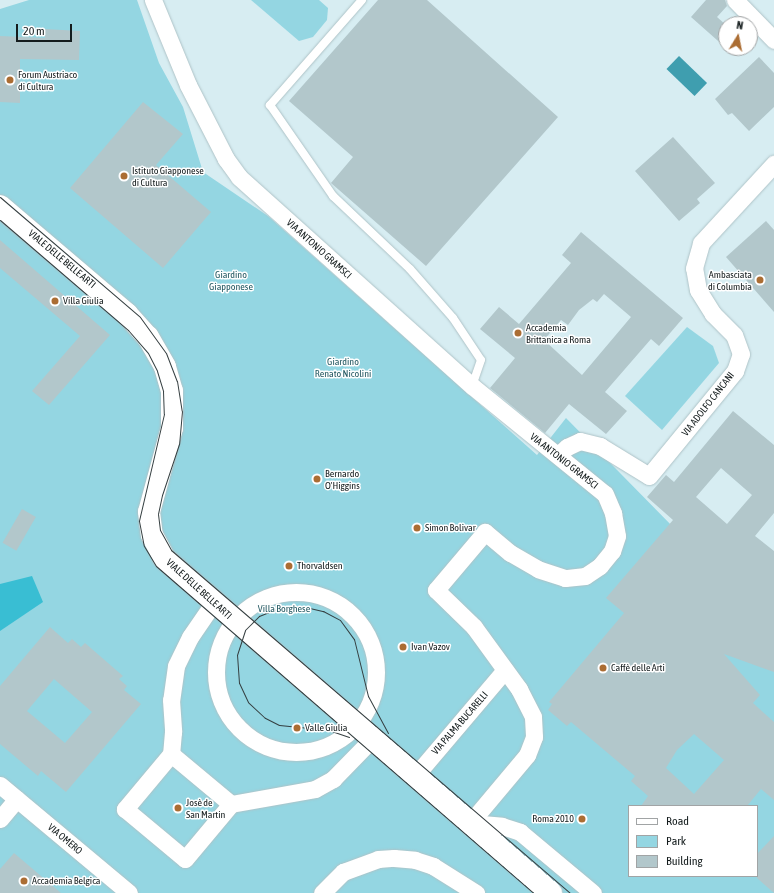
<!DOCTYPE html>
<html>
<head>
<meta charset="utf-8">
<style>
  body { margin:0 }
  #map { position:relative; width:774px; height:893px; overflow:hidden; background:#d7edf2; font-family:"Asap Condensed",sans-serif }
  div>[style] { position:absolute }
  .green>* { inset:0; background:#94d6e2 }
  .forest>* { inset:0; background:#39bed3 }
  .water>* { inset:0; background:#3f9eaf; transform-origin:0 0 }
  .building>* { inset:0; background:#b2c7cb; transform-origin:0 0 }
  .roads { filter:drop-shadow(0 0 1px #aec3c7) drop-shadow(0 0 1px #aec3c7) }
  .lane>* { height:8px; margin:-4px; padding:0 4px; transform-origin:4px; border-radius:4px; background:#fff }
  .street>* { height:17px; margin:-8.5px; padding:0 8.5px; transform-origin:8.5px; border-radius:8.5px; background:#fff }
  .street>.ring { margin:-8.5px; padding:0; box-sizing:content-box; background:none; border:17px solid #fff; border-radius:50% }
  .secondary>* { height:22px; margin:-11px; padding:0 11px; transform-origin:11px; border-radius:11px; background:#fff }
  .tram>* { height:1px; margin:-0.5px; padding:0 0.5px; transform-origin:0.5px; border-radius:0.5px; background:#353f41 }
  .dots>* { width:11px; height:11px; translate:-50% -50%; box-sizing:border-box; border:2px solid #fff; border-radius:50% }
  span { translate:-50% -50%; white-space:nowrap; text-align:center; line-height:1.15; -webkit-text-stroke:3px #fff; paint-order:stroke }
  .poi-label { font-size:10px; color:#141c1d }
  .left { translate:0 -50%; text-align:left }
  .right { translate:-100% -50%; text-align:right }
  .street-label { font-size:10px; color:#141c1d }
  .park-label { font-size:10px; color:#245962 }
  .legend { position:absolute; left:628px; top:805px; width:130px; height:72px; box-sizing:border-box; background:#fff; border:1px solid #a1a4a5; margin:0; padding:5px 7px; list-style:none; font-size:12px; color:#141c1d }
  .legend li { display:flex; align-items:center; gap:8px; height:20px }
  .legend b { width:20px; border:1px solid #a1a4a5 }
  .north { position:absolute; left:718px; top:16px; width:40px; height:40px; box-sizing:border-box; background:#fff; border:1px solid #a1a4a5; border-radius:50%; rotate:10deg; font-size:11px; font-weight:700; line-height:16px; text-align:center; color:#141c1d }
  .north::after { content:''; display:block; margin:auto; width:14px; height:18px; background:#ab6d33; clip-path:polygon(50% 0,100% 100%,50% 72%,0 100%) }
  .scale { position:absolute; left:16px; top:24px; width:56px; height:18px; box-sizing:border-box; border:2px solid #141c1d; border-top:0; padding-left:5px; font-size:12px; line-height:14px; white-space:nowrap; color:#141c1d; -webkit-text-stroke:3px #fff; paint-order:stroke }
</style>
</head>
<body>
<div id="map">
  <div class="green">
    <i style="clip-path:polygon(evenodd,29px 0,137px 0,159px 63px,183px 107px,203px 172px,268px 216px,537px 455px,566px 418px,676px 530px,774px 608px,774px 893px,0 893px,0 9px,29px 0,629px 806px,757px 806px,757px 876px,629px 876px,629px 806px)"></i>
    <i style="clip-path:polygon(251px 0,319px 0,328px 8px,327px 20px,313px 37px,299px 41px)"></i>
    <i style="clip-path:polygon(687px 327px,713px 346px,719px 363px,662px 430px,625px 396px)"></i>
  </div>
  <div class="forest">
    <i style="clip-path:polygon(32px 576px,43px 602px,0 631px,0 584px)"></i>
  </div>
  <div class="water">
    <i style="left:679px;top:56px;width:39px;height:18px;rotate:44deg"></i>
  </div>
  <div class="building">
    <i style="clip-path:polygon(378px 0,427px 0,558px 117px,426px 266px,331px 183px,353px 157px,289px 101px)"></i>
    <i style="clip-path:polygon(706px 0,725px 0,727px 6px,717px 17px,726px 25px,726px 48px,691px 17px)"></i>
    <i style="clip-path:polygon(45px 29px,80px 31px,79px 60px,20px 59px,20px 103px,0 102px,0 36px,45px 38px)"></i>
    <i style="clip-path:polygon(759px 57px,774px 73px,774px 107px,749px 131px,732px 113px,728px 115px,715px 99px)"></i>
    <i style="clip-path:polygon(143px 102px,183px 134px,156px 165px,211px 212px,163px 268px,70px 188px)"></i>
    <i style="clip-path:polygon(673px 137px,715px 183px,697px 199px,700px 203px,679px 221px,635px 171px)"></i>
    <i style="clip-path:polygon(766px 221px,774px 230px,774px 312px,726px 257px)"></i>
    <i style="clip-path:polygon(evenodd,581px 232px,683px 318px,659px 346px,651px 339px,605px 392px,627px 411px,606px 434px,569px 404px,545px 433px,490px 388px,515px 358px,480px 329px,499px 307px,519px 324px,571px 263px,562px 255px,581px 232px,604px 294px,631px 317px,582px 375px,544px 340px,561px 320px,568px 325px,579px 310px,593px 299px,597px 302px,604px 294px)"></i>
    <i style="clip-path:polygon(0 240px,110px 335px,49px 405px,32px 391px,80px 336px,0 268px)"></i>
    <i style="clip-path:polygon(evenodd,733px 411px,774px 445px,774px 513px,755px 536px,774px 551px,774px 672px,724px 654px,760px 695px,753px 703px,774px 722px,774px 800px,761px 789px,747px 806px,641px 806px,648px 796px,631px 781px,635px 776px,571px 722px,567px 726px,548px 710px,552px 704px,549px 702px,624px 613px,606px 598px,673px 520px,647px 497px,666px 475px,674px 482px,733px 411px,721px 468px,752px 495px,727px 524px,696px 497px,721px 468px,733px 411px,694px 734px,724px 760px,694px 794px,666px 768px,677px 750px,694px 734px)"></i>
    <i style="left:22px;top:509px;width:16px;height:39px;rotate:30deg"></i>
    <i style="clip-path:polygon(evenodd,50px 627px,68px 643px,72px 639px,81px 647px,85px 643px,123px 676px,119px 679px,127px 686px,124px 690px,141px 704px,66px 792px,41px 771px,38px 776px,0 744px,0 686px,50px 627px,54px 679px,92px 712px,65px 743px,27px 711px,54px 679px)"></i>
    <i style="clip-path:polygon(774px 836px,774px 893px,757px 878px,757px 854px)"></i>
    <i style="clip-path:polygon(14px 853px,61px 893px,0 893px,0 869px)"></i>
  </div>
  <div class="roads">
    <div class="lane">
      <i style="left:362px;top:0;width:140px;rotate:131.2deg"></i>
      <i style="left:270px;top:105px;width:111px;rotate:55.3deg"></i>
      <i style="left:333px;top:196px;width:106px;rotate:43.5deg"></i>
      <i style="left:410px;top:269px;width:65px;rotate:48.7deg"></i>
      <i style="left:453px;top:318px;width:50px;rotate:56.3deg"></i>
      <i style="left:481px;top:360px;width:28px;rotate:109deg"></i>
    </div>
    <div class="street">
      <i style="left:153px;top:0;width:92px;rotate:67.6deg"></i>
      <i style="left:188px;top:85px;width:83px;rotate:62.8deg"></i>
      <i style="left:226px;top:159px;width:22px;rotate:54deg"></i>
      <i style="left:239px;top:177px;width:313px;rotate:41.9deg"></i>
      <i style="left:472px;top:386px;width:171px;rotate:39.1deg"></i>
      <i style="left:605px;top:494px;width:21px;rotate:67deg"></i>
      <i style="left:613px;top:513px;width:23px;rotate:80deg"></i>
      <i style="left:617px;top:536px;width:16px;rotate:108deg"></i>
      <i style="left:612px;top:551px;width:19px;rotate:129deg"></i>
      <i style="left:600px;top:566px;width:18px;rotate:146deg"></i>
      <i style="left:585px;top:576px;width:20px;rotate:174deg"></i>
      <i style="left:565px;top:578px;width:28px;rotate:-162deg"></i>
      <i style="left:538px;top:569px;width:32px;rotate:-150deg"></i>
      <i style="left:510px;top:553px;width:33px;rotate:-140deg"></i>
      <i style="left:485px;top:532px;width:76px;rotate:130.2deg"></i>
      <i style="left:436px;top:590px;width:53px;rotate:44.2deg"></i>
      <i style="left:474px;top:627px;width:77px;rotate:54deg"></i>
      <i style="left:519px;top:689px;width:31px;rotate:63deg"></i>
      <i style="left:533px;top:717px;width:20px;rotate:87deg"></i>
      <i style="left:534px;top:737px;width:19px;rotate:111deg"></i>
      <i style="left:527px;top:755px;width:89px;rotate:130deg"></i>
      <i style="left:735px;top:0;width:56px;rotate:45.7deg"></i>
      <i style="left:558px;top:455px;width:12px;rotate:-42deg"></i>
      <i style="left:567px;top:447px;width:14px;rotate:-25deg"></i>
      <i style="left:580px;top:441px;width:21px;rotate:14deg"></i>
      <i style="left:600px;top:446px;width:57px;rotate:31.5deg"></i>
      <i style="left:649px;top:476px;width:136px;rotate:-50.7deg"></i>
      <i style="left:735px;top:371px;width:18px;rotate:-71deg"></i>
      <i style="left:741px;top:354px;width:20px;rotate:-110deg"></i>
      <i style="left:734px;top:335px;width:30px;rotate:-135deg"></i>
      <i style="left:713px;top:314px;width:28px;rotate:-122deg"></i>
      <i style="left:698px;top:290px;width:22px;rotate:-100deg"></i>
      <i style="left:694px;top:268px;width:26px;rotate:-74deg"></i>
      <i style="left:701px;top:243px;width:108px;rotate:-47.3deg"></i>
      <i class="ring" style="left:216px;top:592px;width:143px;height:143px"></i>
      <i style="left:214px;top:602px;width:42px;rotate:124.4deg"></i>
      <i style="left:190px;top:637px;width:32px;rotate:116deg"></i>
      <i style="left:176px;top:666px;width:34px;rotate:98deg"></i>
      <i style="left:171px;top:700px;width:32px;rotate:86deg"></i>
      <i style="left:173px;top:732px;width:22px;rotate:95deg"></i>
      <i style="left:171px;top:754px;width:72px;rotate:129.9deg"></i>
      <i style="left:125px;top:809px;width:78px;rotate:39.8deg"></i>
      <i style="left:185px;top:859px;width:72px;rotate:-50.1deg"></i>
      <i style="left:231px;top:804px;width:85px;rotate:-10.1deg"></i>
      <i style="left:315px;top:789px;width:21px;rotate:-29deg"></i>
      <i style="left:333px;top:779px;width:56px;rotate:-45.7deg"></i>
      <i style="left:171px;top:754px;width:78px;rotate:39.8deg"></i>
      <i style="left:415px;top:776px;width:139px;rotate:-49.7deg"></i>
      <i style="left:0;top:785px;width:168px;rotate:39.9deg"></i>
      <i style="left:0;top:819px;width:26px;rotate:-50deg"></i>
      <i style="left:470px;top:823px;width:32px;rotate:5deg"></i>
      <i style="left:502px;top:826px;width:19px;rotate:18deg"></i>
      <i style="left:520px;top:832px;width:95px;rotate:39.9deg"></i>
      <i style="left:322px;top:893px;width:30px;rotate:-45deg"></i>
      <i style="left:343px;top:872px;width:37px;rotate:-20deg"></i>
      <i style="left:378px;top:859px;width:16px;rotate:-4deg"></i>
      <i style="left:394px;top:858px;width:21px;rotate:5deg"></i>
      <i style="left:415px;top:860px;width:19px;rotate:18deg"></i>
      <i style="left:433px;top:866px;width:51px;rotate:32.1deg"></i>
    </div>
    <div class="secondary">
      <i style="left:0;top:206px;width:167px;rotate:40.4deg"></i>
      <i style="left:127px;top:314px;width:31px;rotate:48deg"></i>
      <i style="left:148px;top:337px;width:34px;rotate:60deg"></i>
      <i style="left:165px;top:367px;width:25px;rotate:74deg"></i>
      <i style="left:172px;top:391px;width:37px;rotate:90deg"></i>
      <i style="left:172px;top:428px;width:87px;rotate:105.3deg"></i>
      <i style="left:149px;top:512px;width:23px;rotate:83deg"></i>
      <i style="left:152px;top:535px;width:26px;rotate:62deg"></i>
      <i style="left:164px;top:558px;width:512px;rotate:40.88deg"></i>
    </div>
  </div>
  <div class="tram">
    <i style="left:0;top:197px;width:184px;rotate:40.6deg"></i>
    <i style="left:140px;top:317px;width:44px;rotate:54.2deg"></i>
    <i style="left:166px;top:353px;width:30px;rotate:69deg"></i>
    <i style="left:177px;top:381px;width:30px;rotate:81deg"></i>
    <i style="left:182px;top:411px;width:33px;rotate:95deg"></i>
    <i style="left:179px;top:444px;width:54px;rotate:108.4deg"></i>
    <i style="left:162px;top:495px;width:19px;rotate:102deg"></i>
    <i style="left:158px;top:514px;width:16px;rotate:83deg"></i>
    <i style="left:160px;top:530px;width:23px;rotate:61deg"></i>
    <i style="left:171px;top:550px;width:526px;rotate:40.68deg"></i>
    <i style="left:0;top:220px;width:169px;rotate:40.7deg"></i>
    <i style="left:128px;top:330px;width:30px;rotate:49deg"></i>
    <i style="left:148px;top:353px;width:20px;rotate:63deg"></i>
    <i style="left:157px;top:371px;width:21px;rotate:73deg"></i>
    <i style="left:163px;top:391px;width:23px;rotate:88deg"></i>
    <i style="left:164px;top:414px;width:110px;rotate:103.2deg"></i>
    <i style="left:139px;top:521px;width:25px;rotate:79deg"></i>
    <i style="left:144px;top:546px;width:23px;rotate:59deg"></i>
    <i style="left:156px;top:566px;width:500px;rotate:40.9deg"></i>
    <i style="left:349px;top:737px;width:21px;rotate:-161deg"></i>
    <i style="left:329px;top:730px;width:50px;rotate:-174.3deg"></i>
    <i style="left:279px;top:725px;width:16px;rotate:-153deg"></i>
    <i style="left:265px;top:718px;width:23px;rotate:-137deg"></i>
    <i style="left:248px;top:702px;width:21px;rotate:-115deg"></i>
    <i style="left:239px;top:683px;width:28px;rotate:-94deg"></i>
    <i style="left:237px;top:655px;width:26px;rotate:-72deg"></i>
    <i style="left:245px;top:630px;width:20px;rotate:-45deg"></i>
    <i style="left:259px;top:616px;width:24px;rotate:-22deg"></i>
    <i style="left:281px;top:607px;width:20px;rotate:-3deg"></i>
    <i style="left:301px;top:606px;width:23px;rotate:13deg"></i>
    <i style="left:323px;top:611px;width:19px;rotate:28deg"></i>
    <i style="left:340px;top:620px;width:24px;rotate:54deg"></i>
    <i style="left:354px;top:639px;width:59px;rotate:76.2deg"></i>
    <i style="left:368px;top:696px;width:42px;rotate:61.6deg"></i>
  </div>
  <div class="dots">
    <i style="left:10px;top:80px;background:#ab6d33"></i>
    <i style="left:124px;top:176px;background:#ab6d33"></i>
    <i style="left:760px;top:280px;background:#ab6d33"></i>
    <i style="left:55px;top:301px;background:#ab6d33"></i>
    <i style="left:518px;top:333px;background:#ab6d33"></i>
    <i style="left:317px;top:479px;background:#ab6d33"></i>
    <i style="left:417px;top:528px;background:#ab6d33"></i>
    <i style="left:289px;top:566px;background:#ab6d33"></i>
    <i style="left:403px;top:647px;background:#ab6d33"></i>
    <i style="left:603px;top:668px;background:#ab6d33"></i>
    <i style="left:297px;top:728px;background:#ab6d33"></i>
    <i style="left:178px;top:808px;background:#ab6d33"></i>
    <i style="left:582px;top:819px;background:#ab6d33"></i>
    <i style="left:24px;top:881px;background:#ab6d33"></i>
  </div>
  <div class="poi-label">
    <span class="left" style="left:18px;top:80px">Forum Austriaco<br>di Cultura</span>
    <span class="left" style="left:132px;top:176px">Istituto Giapponese<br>di Cultura</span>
    <span class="right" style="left:752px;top:280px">Ambasciata<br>di Columbia</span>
    <span class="left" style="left:63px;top:301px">Villa Giulia</span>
    <span class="left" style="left:526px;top:333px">Accademia<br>Brittanica a Roma</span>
    <span class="left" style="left:325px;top:479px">Bernardo<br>O'Higgins</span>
    <span class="left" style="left:425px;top:528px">Simon Bolivar</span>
    <span class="left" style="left:297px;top:566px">Thorvaldsen</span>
    <span class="left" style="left:411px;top:647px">Ivan Vazov</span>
    <span class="left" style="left:611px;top:668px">Caffè delle Arti</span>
    <span class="left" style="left:305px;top:728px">Valle Giulia</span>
    <span class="left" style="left:186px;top:808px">Josè de<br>San Martin</span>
    <span class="right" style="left:574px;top:819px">Roma 2010</span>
    <span class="left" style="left:32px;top:881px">Accademia Belgica</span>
  </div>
  <div class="street-label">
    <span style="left:319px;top:249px;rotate:42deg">VIA ANTONIO GRAMSCI</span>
    <span style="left:62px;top:259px;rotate:40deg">VIALE DELLE BELLE ARTI</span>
    <span style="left:708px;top:404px;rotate:-52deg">VIA ADOLFO CANCANI</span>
    <span style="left:564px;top:461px;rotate:38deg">VIA ANTONIO GRAMSCI</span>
    <span style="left:199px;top:589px;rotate:42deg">VIALE DELLE BELLE ARTI</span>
    <span style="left:460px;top:723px;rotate:-49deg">VIA PALMA BUCARELLI</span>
    <span style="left:65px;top:839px;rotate:40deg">VIA OMERO</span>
  </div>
  <div class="park-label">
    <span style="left:231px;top:280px">Giardino<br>Giapponese</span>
    <span style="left:343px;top:367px">Giardino<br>Renato Nicolini</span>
    <span style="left:284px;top:609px">Villa Borghese</span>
  </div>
  <ul class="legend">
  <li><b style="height:5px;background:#fff"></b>Road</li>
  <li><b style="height:11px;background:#94d6e2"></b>Park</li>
  <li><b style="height:11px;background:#b2c7cb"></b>Building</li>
  </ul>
  <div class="north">N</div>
  <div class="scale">20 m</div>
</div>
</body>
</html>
